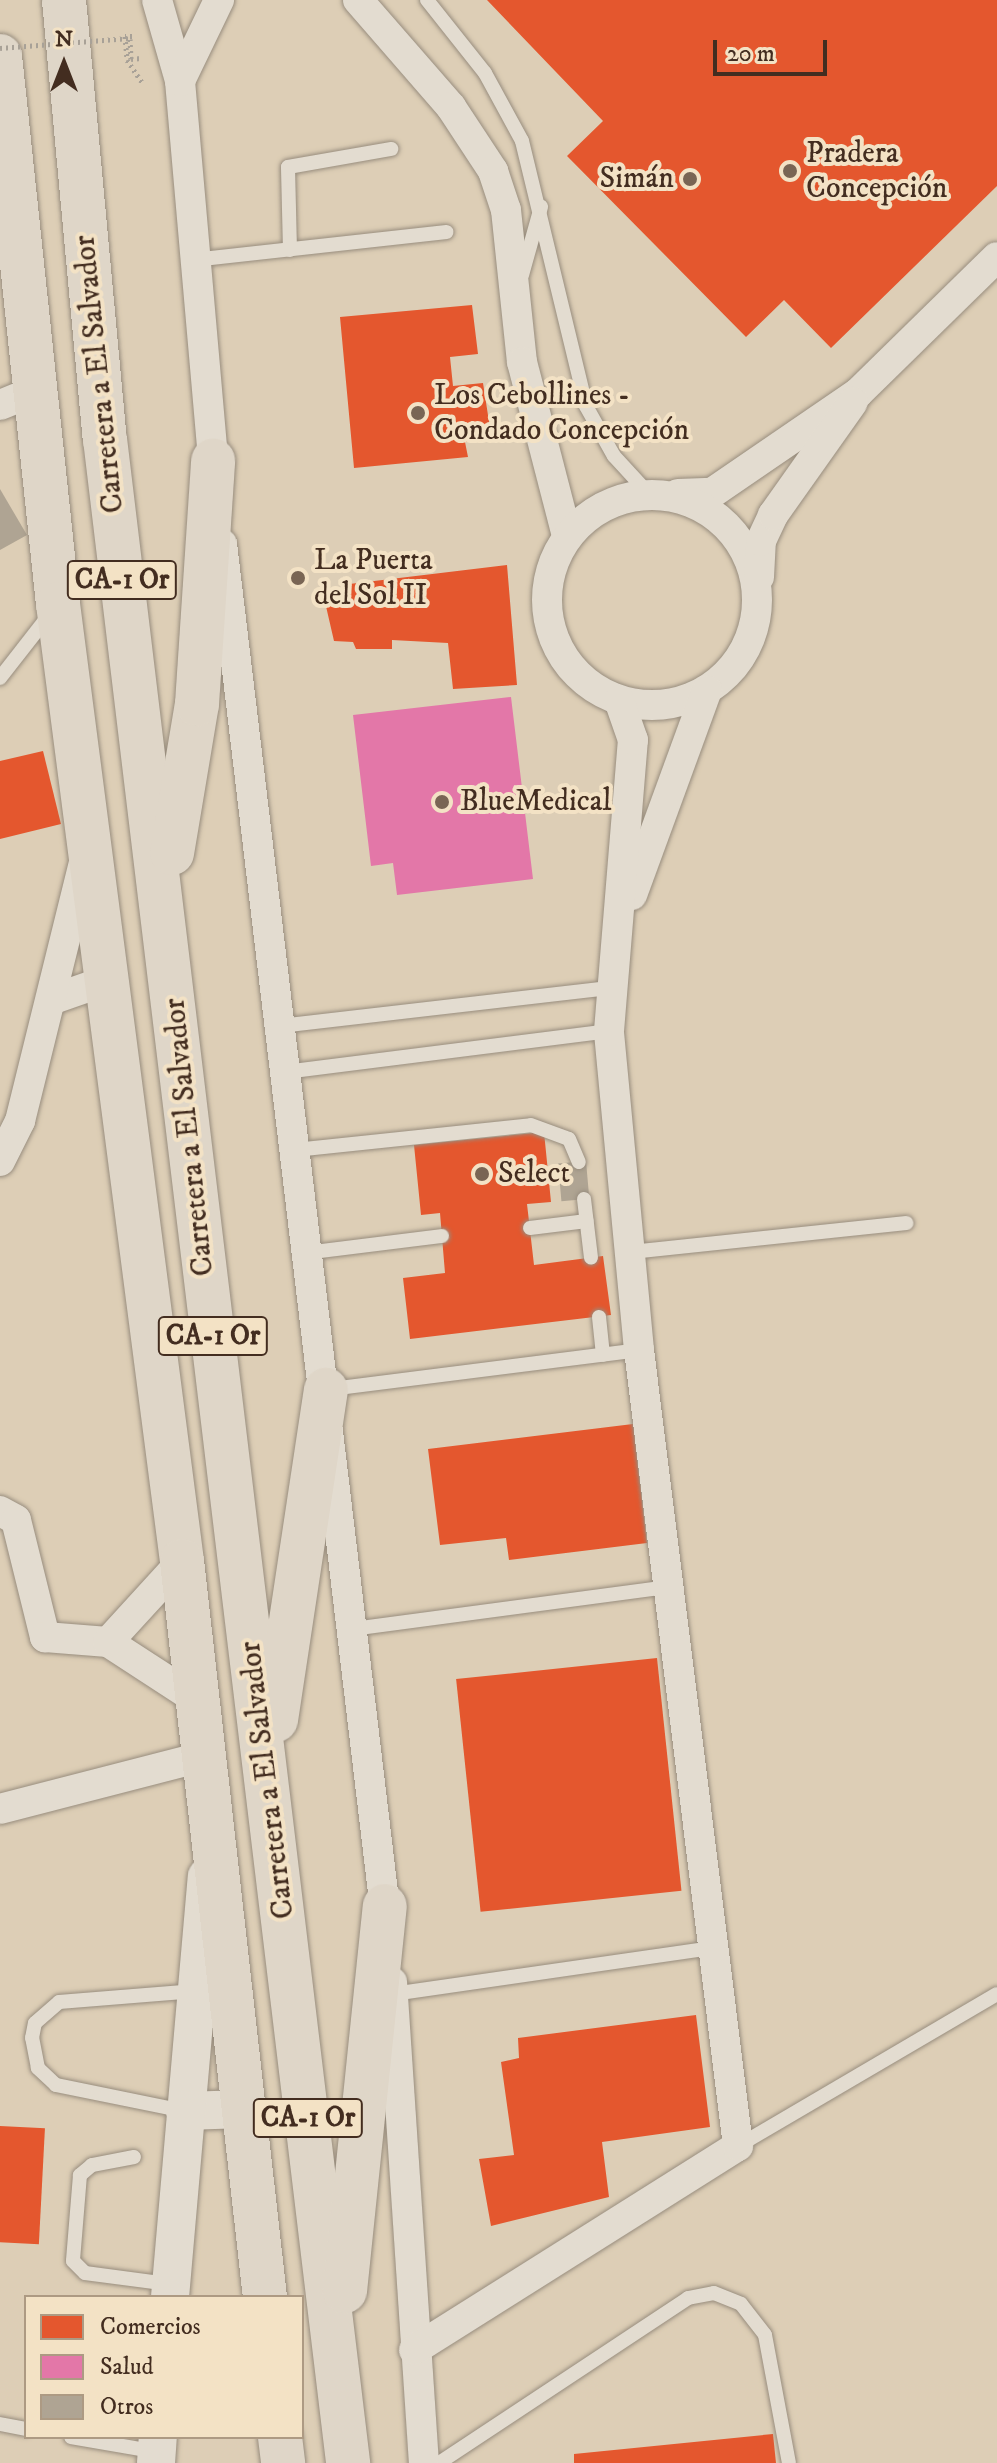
<!DOCTYPE html>
<html>
<head>
<meta charset="utf-8">
<style>
  body { margin:0 }
  #map { position:relative; width:997px; height:2463px; overflow:hidden; background:#ddceb6; font-family:"IM FELL DW Pica",serif }
  div>[style] { position:absolute }
  .shops>* { inset:0; background:#e4572e; transform-origin:0 0 }
  .health>* { inset:0; background:#e377a8 }
  .building>* { inset:0; background:#afa493; transform-origin:0 0 }
  .path>* { height:5px; margin-top:-2.5px; transform-origin:0; background:repeating-linear-gradient(90deg,#a8a197 0 2px,transparent 0 6px) }
  .roads { filter:drop-shadow(0 0 2px #988d7e) drop-shadow(0 0 2px #988d7e) }
  .service>* { height:14px; margin:-7px; padding:0 7px; transform-origin:7px; border-radius:7px; background:#e3dcd0 }
  .minor>* { height:30px; margin:-15px; padding:0 15px; transform-origin:15px; border-radius:15px; background:#e3dcd0 }
  .minor>.ring { margin:-15px; padding:0; box-sizing:content-box; background:none; border:30px solid #e3dcd0; border-radius:50% }
  .tertiary>* { height:38px; margin:-19px; padding:0 19px; transform-origin:19px; border-radius:19px; background:#e3dcd0 }
  .trunk>* { height:44px; margin:-22px; padding:0 22px; transform-origin:22px; border-radius:22px; background:#dfd6c8 }
  .path-bridge>* { height:5px; margin-top:-2.5px; transform-origin:0; background:repeating-linear-gradient(90deg,#a8a197 0 2px,transparent 0 6px) }
  .dots>* { width:22px; height:22px; translate:-50% -50%; box-sizing:border-box; border:4px solid #f3e2c5; border-radius:50% }
  span { translate:-50% -50%; white-space:nowrap; text-align:center; line-height:1.15; -webkit-text-stroke:8px #f3e2c5; paint-order:stroke }
  .shield-label span { padding:2px 6px; background:#f3e2c5; border:2px solid; border-radius:6px; -webkit-text-stroke-width:0 }
  .shield-label { font-size:28px; color:#432d20; font-weight:700 }
  .poi-label { font-size:30px; color:#432d20 }
  .left { translate:0 -50%; text-align:left }
  .right { translate:-100% -50%; text-align:right }
  .street-label { font-size:30px; color:#432d20 }
  .legend { position:absolute; left:24px; top:2295px; width:280px; height:144px; box-sizing:border-box; background:#f3e2c5; border:2px solid #ad9a83; margin:0; padding:10px 14px; list-style:none; font-size:24px; color:#432d20 }
  .legend li { display:flex; align-items:center; gap:16px; height:40px }
  .legend b { width:40px; border:2px solid #ad9a83 }
  .north { position:absolute; left:24px; top:24px; width:80px; height:80px; -webkit-text-stroke:6px #f3e2c5; paint-order:stroke; rotate:0deg; font-size:22px; font-weight:700; line-height:32px; text-align:center; color:#432d20 }
  .north::after { content:''; display:block; margin:auto; width:28px; height:36px; background:#432d20; clip-path:polygon(50% 0,100% 100%,50% 72%,0 100%) }
  .scale { position:absolute; left:713px; top:40px; width:114px; height:36px; box-sizing:border-box; border:4px solid #432d20; border-top:0; padding-left:10px; font-size:24px; line-height:28px; white-space:nowrap; color:#432d20; -webkit-text-stroke:6px #f3e2c5; paint-order:stroke }
</style>
</head>
<body>
<div id="map">
  <div class="shops">
    <i style="clip-path:polygon(487px 0,997px 0,997px 186px,831px 348px,784px 300px,746px 337px,567px 156px,603px 121px)"></i>
    <i style="clip-path:polygon(472px 305px,478px 354px,450px 357px,453px 386px,483px 383px,492px 441px,465px 442px,468px 457px,354px 468px,340px 317px)"></i>
    <i style="clip-path:polygon(507px 565px,517px 685px,453px 689px,448px 643px,392px 640px,392px 649px,356px 649px,353px 642px,334px 641px,325px 602px,342px 600px,341px 585px)"></i>
    <i style="clip-path:polygon(43px 751px,61px 824px,0 839px,0 761px)"></i>
    <i style="clip-path:polygon(544px 1132px,551px 1202px,527px 1204px,534px 1265px,603px 1256px,611px 1315px,410px 1339px,403px 1278px,445px 1273px,440px 1213px,421px 1215px,414px 1145px)"></i>
    <i style="clip-path:polygon(633px 1424px,647px 1543px,509px 1560px,506px 1538px,440px 1545px,428px 1449px)"></i>
    <i style="left:657px;top:1658px;width:234px;height:202px;rotate:84deg"></i>
    <i style="clip-path:polygon(696px 2015px,710px 2127px,602px 2142px,609px 2197px,491px 2226px,479px 2159px,514px 2155px,501px 2062px,519px 2058px,518px 2038px)"></i>
    <i style="left:0;top:2126px;width:45px;height:116px;rotate:3deg"></i>
    <i style="clip-path:polygon(773px 2434px,776px 2463px,574px 2463px,574px 2454px)"></i>
  </div>
  <div class="health">
    <i style="clip-path:polygon(511px 697px,533px 879px,397px 895px,393px 863px,371px 866px,353px 715px)"></i>
  </div>
  <div class="building">
    <i style="clip-path:polygon(0 489px,27px 535px,0 550px)"></i>
    <i style="left:586px;top:1161px;width:38px;height:28px;rotate:85deg"></i>
  </div>
  <div class="path">
    <i style="left:132px;top:36px;width:7px;rotate:180deg"></i>
    <i style="left:125px;top:36px;width:24px;rotate:85deg"></i>
    <i style="left:127px;top:60px;width:27px;rotate:56deg"></i>
    <i style="left:130px;top:39px;width:20px;rotate:87deg"></i>
    <i style="left:131px;top:59px;width:10px;rotate:-6deg"></i>
  </div>
  <div class="roads">
    <div class="service">
      <i style="left:427px;top:0;width:93px;rotate:51.5deg"></i>
      <i style="left:485px;top:73px;width:77px;rotate:61.4deg"></i>
      <i style="left:522px;top:141px;width:273px;rotate:76.4deg"></i>
      <i style="left:586px;top:406px;width:57px;rotate:60.8deg"></i>
      <i style="left:614px;top:456px;width:52px;rotate:47.4deg"></i>
      <i style="left:290px;top:250px;width:83px;rotate:-91.4deg"></i>
      <i style="left:288px;top:167px;width:105px;rotate:-9.9deg"></i>
      <i style="left:193px;top:260px;width:255px;rotate:-6.3deg"></i>
      <i style="left:522px;top:275px;width:71px;rotate:-74.4deg"></i>
      <i style="left:0;top:678px;width:81px;rotate:-52deg"></i>
      <i style="left:280px;top:1026px;width:329px;rotate:-6.6deg"></i>
      <i style="left:285px;top:1072px;width:327px;rotate:-7.2deg"></i>
      <i style="left:295px;top:1150px;width:237px;rotate:-6deg"></i>
      <i style="left:531px;top:1125px;width:40px;rotate:20.2deg"></i>
      <i style="left:569px;top:1139px;width:25px;rotate:67deg"></i>
      <i style="left:584px;top:1199px;width:59px;rotate:83.2deg"></i>
      <i style="left:530px;top:1228px;width:57px;rotate:-7deg"></i>
      <i style="left:631px;top:1252px;width:277px;rotate:-6deg"></i>
      <i style="left:305px;top:1253px;width:138px;rotate:-7.1deg"></i>
      <i style="left:599px;top:1317px;width:38px;rotate:84deg"></i>
      <i style="left:331px;top:1389px;width:310px;rotate:-7.2deg"></i>
      <i style="left:353px;top:1629px;width:319px;rotate:-7.6deg"></i>
      <i style="left:393px;top:1994px;width:323px;rotate:-8.2deg"></i>
      <i style="left:184px;top:2111px;width:131px;rotate:-168.5deg"></i>
      <i style="left:56px;top:2085px;width:25px;rotate:-137deg"></i>
      <i style="left:38px;top:2068px;width:31px;rotate:-101deg"></i>
      <i style="left:32px;top:2038px;width:15px;rotate:-79deg"></i>
      <i style="left:35px;top:2023px;width:32px;rotate:-41deg"></i>
      <i style="left:59px;top:2002px;width:137px;rotate:-4.6deg"></i>
      <i style="left:738px;top:2146px;width:300px;rotate:-30.4deg"></i>
      <i style="left:134px;top:2157px;width:43px;rotate:169.2deg"></i>
      <i style="left:92px;top:2165px;width:16px;rotate:140deg"></i>
      <i style="left:80px;top:2175px;width:86px;rotate:94.7deg"></i>
      <i style="left:73px;top:2261px;width:17px;rotate:45deg"></i>
      <i style="left:85px;top:2273px;width:85px;rotate:7.5deg"></i>
      <i style="left:0;top:2424px;width:26px;rotate:11deg"></i>
      <i style="left:71px;top:2437px;width:87px;rotate:9.9deg"></i>
      <i style="left:439px;top:2463px;width:299px;rotate:-33.5deg"></i>
      <i style="left:688px;top:2298px;width:26px;rotate:-11deg"></i>
      <i style="left:714px;top:2293px;width:29px;rotate:22deg"></i>
      <i style="left:741px;top:2304px;width:39px;rotate:52deg"></i>
      <i style="left:765px;top:2335px;width:130px;rotate:79.4deg"></i>
    </div>
    <div class="minor">
      <i style="left:157px;top:0;width:84px;rotate:74.1deg"></i>
      <i style="left:180px;top:81px;width:402px;rotate:85deg"></i>
      <i style="left:358px;top:0;width:142px;rotate:49deg"></i>
      <i style="left:451px;top:107px;width:77px;rotate:56.7deg"></i>
      <i style="left:493px;top:171px;width:41px;rotate:71.6deg"></i>
      <i style="left:506px;top:210px;width:153px;rotate:84deg"></i>
      <i style="left:522px;top:362px;width:180px;rotate:75.5deg"></i>
      <i style="left:180px;top:81px;width:90px;rotate:-64.3deg"></i>
      <i style="left:0;top:405px;width:35px;rotate:-22deg"></i>
      <i style="left:678px;top:494px;width:34px;rotate:-2deg"></i>
      <i style="left:712px;top:493px;width:177px;rotate:-34.4deg"></i>
      <i style="left:858px;top:393px;width:194px;rotate:-44.4deg"></i>
      <i class="ring" style="left:547px;top:495px;width:180px;height:180px"></i>
      <i style="left:222px;top:544px;width:1392px;rotate:83.19deg"></i>
      <i style="left:759px;top:577px;width:36px;rotate:-87deg"></i>
      <i style="left:761px;top:541px;width:29px;rotate:-65deg"></i>
      <i style="left:773px;top:515px;width:138px;rotate:-54.7deg"></i>
      <i style="left:632px;top:895px;width:218px;rotate:-69.9deg"></i>
      <i style="left:51px;top:1000px;width:60px;rotate:-19.3deg"></i>
      <i style="left:0;top:1161px;width:45px;rotate:-63.4deg"></i>
      <i style="left:20px;top:1121px;width:267px;rotate:-76.1deg"></i>
      <i style="left:0;top:1511px;width:18px;rotate:29deg"></i>
      <i style="left:16px;top:1520px;width:121px;rotate:76.1deg"></i>
      <i style="left:45px;top:1637px;width:63px;rotate:4.5deg"></i>
      <i style="left:108px;top:1642px;width:108px;rotate:33deg"></i>
      <i style="left:108px;top:1642px;width:110px;rotate:-47.6deg"></i>
      <i style="left:0;top:1809px;width:212px;rotate:-14.5deg"></i>
      <i style="left:392px;top:1982px;width:482px;rotate:86.2deg"></i>
      <i style="left:414px;top:2350px;width:383px;rotate:-32.2deg"></i>
      <i style="left:738px;top:2146px;width:802px;rotate:-97.09deg"></i>
      <i style="left:639px;top:1350px;width:320px;rotate:-95.4deg"></i>
      <i style="left:609px;top:1031px;width:292px;rotate:-85.3deg"></i>
      <i style="left:633px;top:740px;width:42px;rotate:-109.3deg"></i>
    </div>
    <div class="tertiary">
      <i style="left:185px;top:2111px;width:59px;rotate:-1.9deg"></i>
      <i style="left:170px;top:2297px;width:422px;rotate:-85deg"></i>
      <i style="left:156px;top:2463px;width:26px;rotate:-86deg"></i>
    </div>
    <div class="trunk">
      <i style="left:64px;top:0;width:441px;rotate:84.7deg"></i>
      <i style="left:105px;top:439px;width:2039px;rotate:83.15deg"></i>
      <i style="left:0;top:56px;width:551px;rotate:83.96deg"></i>
      <i style="left:58px;top:604px;width:965px;rotate:82.62deg"></i>
      <i style="left:182px;top:1561px;width:741px;rotate:83.57deg"></i>
      <i style="left:172px;top:853px;width:151px;rotate:-80.5deg"></i>
      <i style="left:197px;top:704px;width:244px;rotate:-86.2deg"></i>
      <i style="left:276px;top:1720px;width:334px;rotate:-81.4deg"></i>
      <i style="left:345px;top:2291px;width:387px;rotate:-84.1deg"></i>
      <i style="left:280px;top:2437px;width:26px;rotate:83deg"></i>
    </div>
  </div>
  <div class="path-bridge">
    <i style="left:0;top:48px;width:130px;rotate:-4.4deg"></i>
  </div>
  <div class="dots">
    <i style="left:790px;top:171px;background:#796554"></i>
    <i style="left:690px;top:179px;background:#796554"></i>
    <i style="left:418px;top:413px;background:#796554"></i>
    <i style="left:298px;top:578px;background:#796554"></i>
    <i style="left:442px;top:802px;background:#796554"></i>
    <i style="left:482px;top:1174px;background:#796554"></i>
  </div>
  <div class="shield-label">
    <span style="left:122px;top:580px">CA-1 Or</span>
    <span style="left:213px;top:1336px">CA-1 Or</span>
    <span style="left:308px;top:2118px">CA-1 Or</span>
  </div>
  <div class="poi-label">
    <span class="left" style="left:806px;top:171px">Pradera<br>Concepción</span>
    <span class="right" style="left:674px;top:179px">Simán</span>
    <span class="left" style="left:434px;top:413px">Los Cebollines -<br>Condado Concepción</span>
    <span class="left" style="left:314px;top:578px">La Puerta<br>del Sol II</span>
    <span class="left" style="left:460px;top:802px">BlueMedical</span>
    <span class="left" style="left:498px;top:1174px">Select</span>
  </div>
  <div class="street-label">
    <span style="left:100px;top:374px;rotate:-96deg">Carretera a El Salvador</span>
    <span style="left:190px;top:1137px;rotate:-96deg">Carretera a El Salvador</span>
    <span style="left:268px;top:1780px;rotate:-97deg">Carretera a El Salvador</span>
  </div>
  <ul class="legend">
  <li><b style="height:22px;background:#e4572e"></b>Comercios</li>
  <li><b style="height:22px;background:#e377a8"></b>Salud</li>
  <li><b style="height:22px;background:#afa493"></b>Otros</li>
  </ul>
  <div class="north">N</div>
  <div class="scale">20 m</div>
</div>
</body>
</html>
